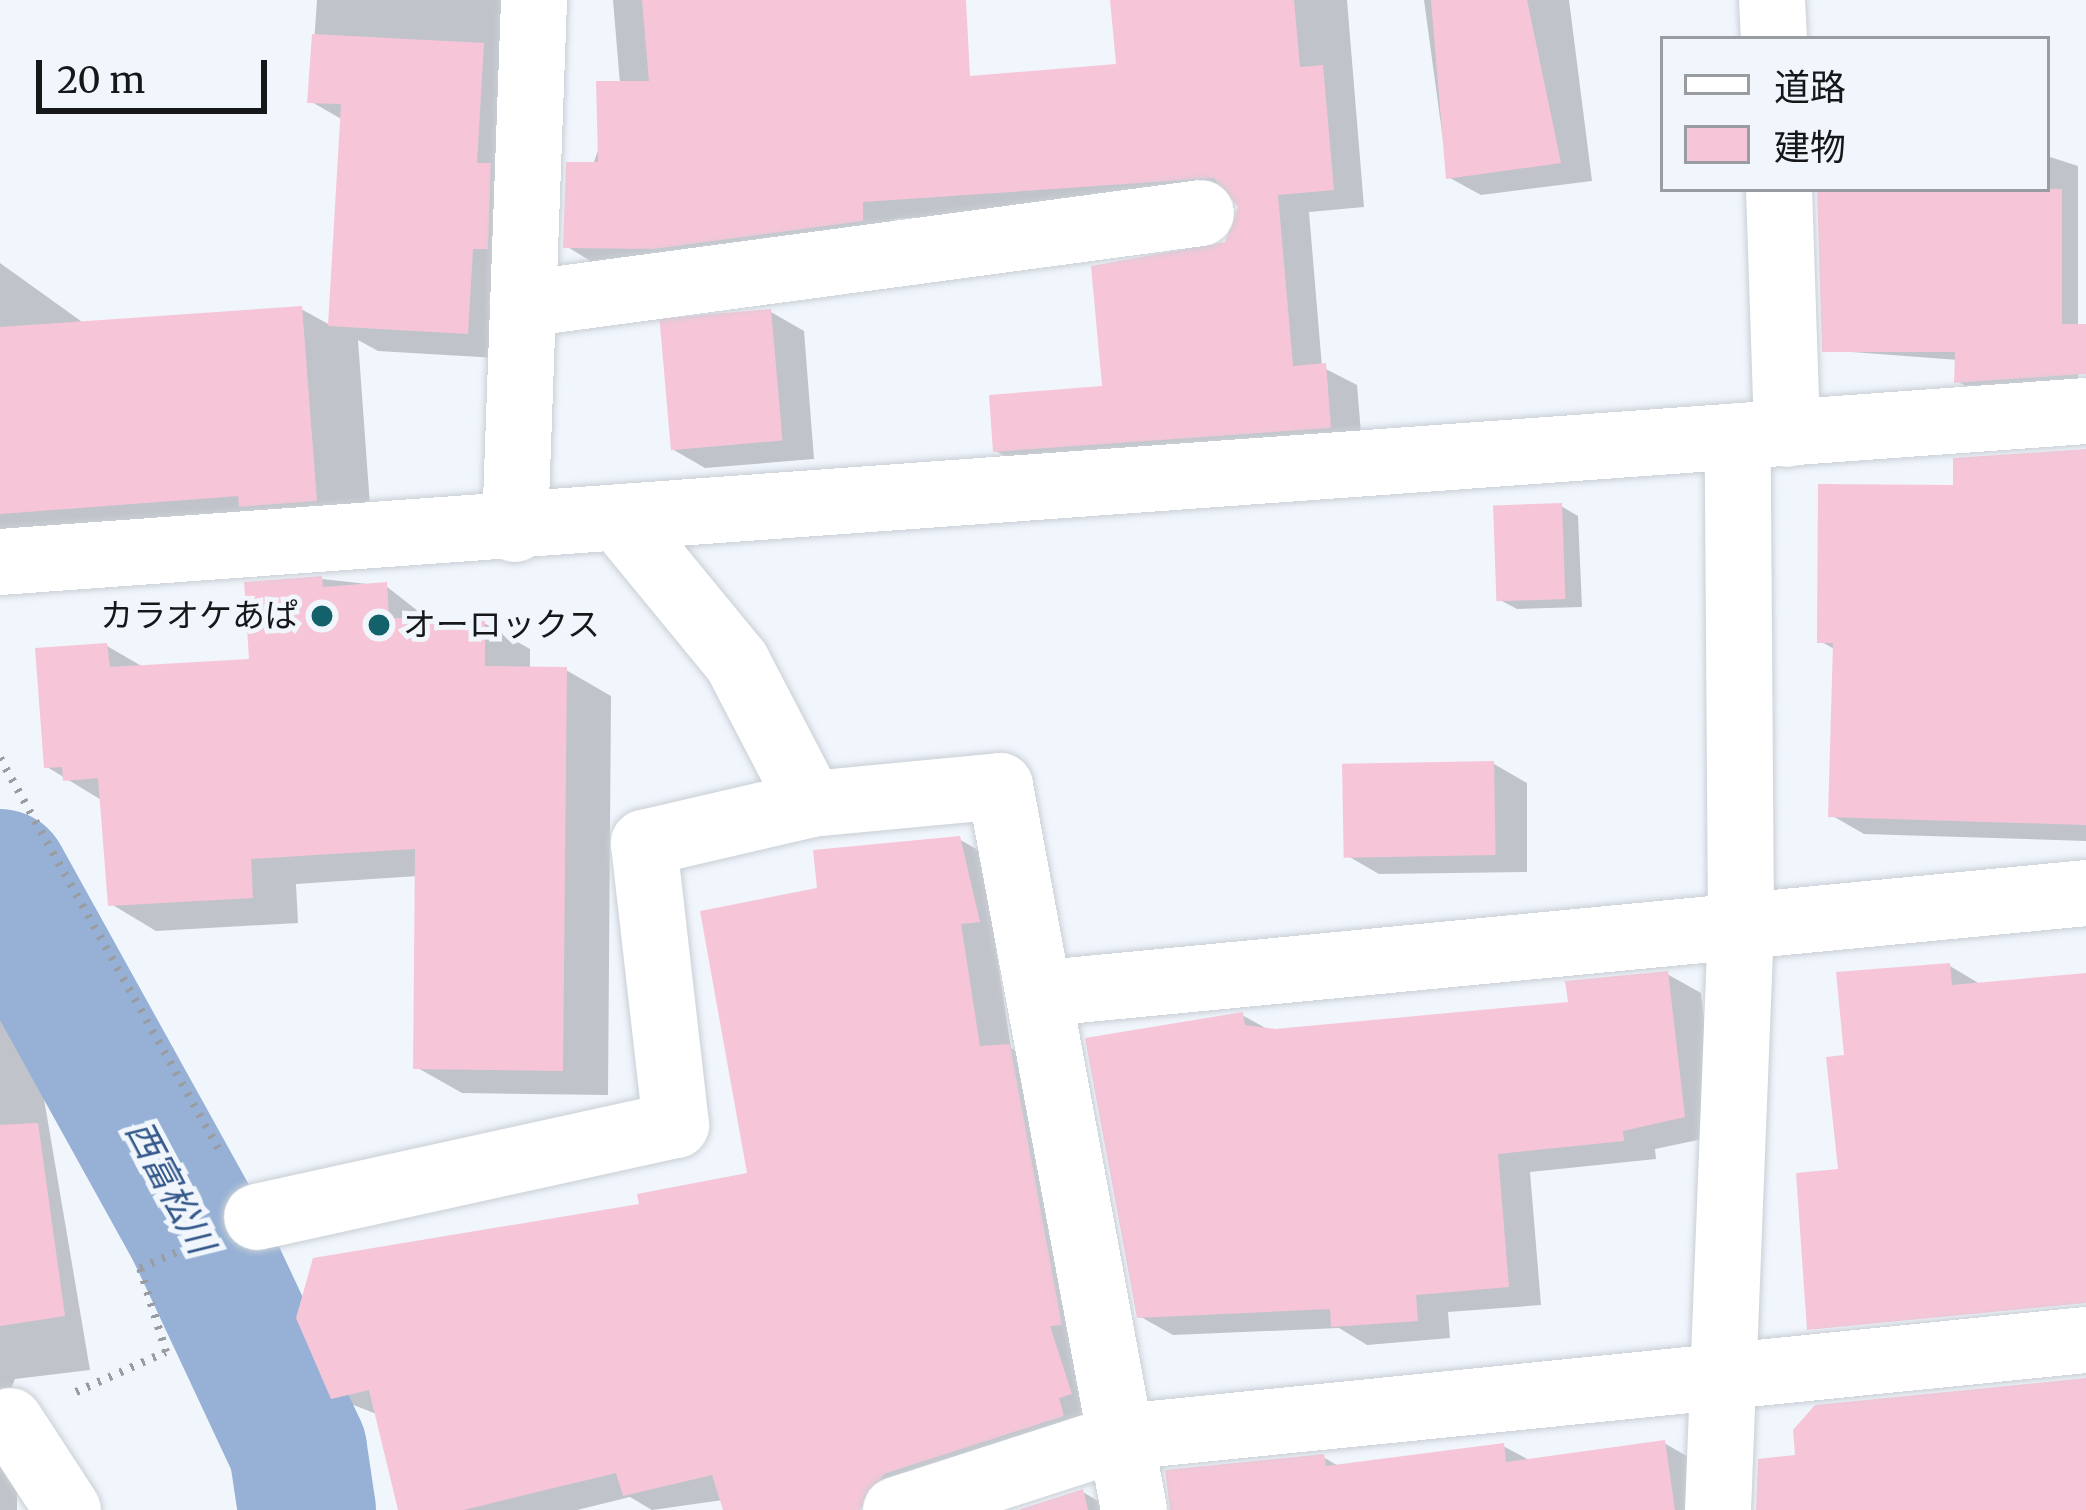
<!DOCTYPE html>
<html>
<head>
<meta charset="utf-8">
<style>
  body { margin:0 }
  #map { position:relative; width:2086px; height:1510px; overflow:hidden; background:#f1f6fd; font-family:Merriweather,"Noto Sans JP",serif }
  div>[style] { position:absolute }
  .shadow>* { inset:0; background:#0003 }
  .river>* { height:138px; margin:-69px; padding:0 69px; transform-origin:69px; border-radius:69px; background:#96b1d5 }
  .building>* { inset:0; background:#f6c6d8; transform-origin:0 0 }
  .path>* { height:8px; margin-top:-4px; transform-origin:0; background:repeating-linear-gradient(90deg,#999da2 0 3px,transparent 0 12px) }
  .roads { filter:drop-shadow(0 0 3px #c9cfd5) drop-shadow(0 0 3px #c9cfd5) }
  .street>* { height:66px; margin:-33px; padding:0 33px; transform-origin:33px; border-radius:33px; background:#fff }
  .secondary>* { height:66px; margin:-33px; padding:0 33px; transform-origin:33px; border-radius:33px; background:#fff }
  .dots>* { width:33px; height:33px; translate:-50% -50%; box-sizing:border-box; border:6px solid #f1f6fd; border-radius:50% }
  span { translate:-50% -50%; white-space:nowrap; text-align:center; line-height:1.15; -webkit-text-stroke:10px #f1f6fd; paint-order:stroke }
  .poi-label { font-size:33px; color:#151719 }
  .right { translate:-100% -50%; text-align:right }
  .left { translate:0 -50%; text-align:left }
  .water-label { font-size:36px; color:#345889; font-style:italic }
  .legend { position:absolute; left:1660px; top:36px; width:390px; height:156px; box-sizing:border-box; background:#f1f6fd; border:3px solid #999da2; margin:0; padding:15px 21px; list-style:none; font-size:36px; color:#151719 }
  .legend li { display:flex; align-items:center; gap:24px; height:60px }
  .legend b { width:60px; border:3px solid #999da2 }
  .scale { position:absolute; left:36px; top:60px; width:231px; height:54px; box-sizing:border-box; border:6px solid #151719; border-top:0; padding-left:15px; font-size:36px; line-height:42px; white-space:nowrap; color:#151719; -webkit-text-stroke:9px #f1f6fd; paint-order:stroke }
</style>
</head>
<body>
<div id="map">
  <div class="shadow">
    <i style="clip-path:polygon(317px 0,517px 0,514px 359px,378px 351px,358px 340px,372px 533px,0 537px,0 263px,85px 324px,301px 309px,332px 326px,343px 120px,310px 101px)"></i>
    <i style="clip-path:polygon(613px 0,907px 0,915px 84px,1119px 67px,1113px 0,1347px 0,1364px 207px,1309px 212px,1322px 367px,1357px 385px,1362px 445px,1028px 469px,996px 451px,1105px 389px,1227px 245px,1241px 206px,1233px 196px,894px 219px,894px 237px,597px 265px,566px 246px,620px 84px)"></i>
    <i style="clip-path:polygon(1424px 0,1569px 0,1592px 181px,1481px 195px,1448px 177px)"></i>
    <i style="clip-path:polygon(2047px 156px,2078px 166px,2078px 383px,1974px 391px,1957px 381px,1958px 360px,1825px 350px,1820px 189px,2047px 189px)"></i>
    <i style="clip-path:polygon(771px 312px,804px 331px,814px 459px,705px 468px,672px 449px)"></i>
    <i style="clip-path:polygon(2086px 461px,2086px 841px,1864px 834px,1831px 815px,1836px 650px,1820px 641px,1956px 488px)"></i>
    <i style="clip-path:polygon(1561px 506px,1578px 516px,1582px 607px,1517px 609px,1500px 600px)"></i>
    <i style="clip-path:polygon(322px 579px,386px 586px,432px 622px,484px 623px,530px 649px,530px 669px,566px 670px,611px 696px,608px 1095px,462px 1093px,416px 1067px,418px 876px,296px 884px,298px 923px,156px 931px,111px 904px,103px 801px,47px 767px,107px 646px,145px 668px,253px 661px)"></i>
    <i style="clip-path:polygon(1494px 764px,1527px 783px,1527px 872px,1379px 874px,1346px 855px)"></i>
    <i style="clip-path:polygon(959px 839px,995px 860px,1014px 941px,995px 943px,1011px 1048px,1044px 1067px,1106px 1413px,828px 1510px,726px 1510px,723px 1500px,652px 1510px,630px 1497px,577px 1510px,401px 1510px,379px 1415px,333px 1397px,643px 1206px,751px 1175px,820px 891px)"></i>
    <i style="clip-path:polygon(1950px 966px,1980px 984px,2086px 976px,2086px 1293px,1841px 1171px,1847px 1058px)"></i>
    <i style="clip-path:polygon(1667px 974px,1701px 993px,1717px 1136px,1655px 1149px,1656px 1159px,1530px 1172px,1541px 1305px,1448px 1312px,1450px 1338px,1367px 1345px,1339px 1328px,1173px 1335px,1139px 1316px,1242px 1015px,1271px 1031px,1571px 1005px)"></i>
    <i style="clip-path:polygon(0 994px,41px 1081px,90px 1370px,15px 1379px,0 1417px)"></i>
    <i style="clip-path:polygon(1664px 1443px,1699px 1463px,1706px 1510px,1173px 1510px,1323px 1457px,1340px 1467px,1503px 1446px,1531px 1461px)"></i>
    <i style="clip-path:polygon(0 1450px,17px 1483px,17px 1510px,0 1510px)"></i>
    <i style="clip-path:polygon(1083px 1492px,1113px 1510px,1028px 1510px)"></i>
  </div>
  <div class="river">
    <i style="left:0;top:878px;width:407px;rotate:61deg"></i>
    <i style="left:197px;top:1234px;width:238px;rotate:64.9deg"></i>
    <i style="left:298px;top:1450px;width:61px;rotate:81.5deg"></i>
  </div>
  <div class="building">
    <i style="clip-path:polygon(642px 0,966px 0,970px 76px,1116px 64px,1110px 0,1294px 0,1300px 67px,1323px 65px,1334px 190px,1278px 195px,1293px 366px,1326px 363px,1331px 428px,993px 452px,989px 395px,1102px 386px,1091px 266px,1225px 242px,1238px 207px,1214px 178px,863px 202px,863px 221px,654px 249px,563px 248px,566px 162px,598px 162px,596px 81px,649px 81px)"></i>
    <i style="clip-path:polygon(1431px 0,1527px 0,1561px 163px,1446px 179px)"></i>
    <i style="clip-path:polygon(312px 34px,484px 43px,477px 163px,491px 163px,488px 249px,473px 249px,468px 334px,328px 326px,341px 104px,307px 103px)"></i>
    <i style="clip-path:polygon(1817px 189px,2062px 189px,2062px 324px,2086px 324px,2086px 374px,1954px 383px,1955px 352px,1822px 352px)"></i>
    <i style="clip-path:polygon(302px 306px,317px 501px,239px 507px,238px 496px,0 514px,0 327px)"></i>
    <i style="left:771px;top:309px;width:132px;height:112px;rotate:85deg"></i>
    <i style="clip-path:polygon(2086px 449px,2086px 825px,1828px 817px,1833px 643px,1817px 643px,1818px 484px,1953px 485px,1953px 458px)"></i>
    <i style="left:1562px;top:503px;width:96px;height:69px;rotate:88deg"></i>
    <i style="clip-path:polygon(322px 576px,323px 587px,387px 582px,389px 618px,485px 620px,485px 666px,567px 667px,563px 1071px,413px 1069px,415px 849px,251px 859px,253px 898px,108px 906px,98px 778px,63px 781px,62px 767px,44px 768px,35px 648px,107px 643px,110px 667px,249px 659px,244px 582px)"></i>
    <i style="left:1494px;top:761px;width:94px;height:152px;rotate:89deg"></i>
    <i style="clip-path:polygon(960px 836px,980px 922px,961px 924px,980px 1046px,1010px 1044px,1062px 1325px,1050px 1326px,1072px 1394px,1059px 1398px,1064px 1416px,884px 1474px,860px 1510px,723px 1510px,712px 1475px,623px 1496px,616px 1473px,463px 1510px,398px 1510px,369px 1390px,331px 1399px,296px 1318px,313px 1258px,639px 1204px,637px 1194px,747px 1173px,700px 911px,817px 888px,813px 850px)"></i>
    <i style="clip-path:polygon(1950px 963px,1952px 985px,2086px 973px,2086px 1303px,1807px 1330px,1796px 1173px,1838px 1169px,1826px 1057px,1844px 1055px,1836px 972px)"></i>
    <i style="clip-path:polygon(1668px 971px,1685px 1117px,1623px 1131px,1624px 1141px,1498px 1154px,1509px 1287px,1416px 1295px,1418px 1321px,1331px 1327px,1330px 1309px,1137px 1318px,1085px 1038px,1243px 1012px,1245px 1025px,1275px 1029px,1568px 1002px,1565px 981px)"></i>
    <i style="clip-path:polygon(38px 1123px,65px 1316px,0 1326px,0 1125px)"></i>
    <i style="clip-path:polygon(2086px 1378px,2086px 1510px,1756px 1510px,1758px 1459px,1795px 1455px,1793px 1430px,1815px 1405px)"></i>
    <i style="clip-path:polygon(1665px 1440px,1675px 1510px,1170px 1510px,1165px 1470px,1324px 1454px,1326px 1466px,1504px 1443px,1506px 1462px)"></i>
    <i style="clip-path:polygon(1083px 1489px,1088px 1510px,1018px 1510px)"></i>
  </div>
  <div class="path">
    <i style="left:0;top:758px;width:455px;rotate:60.8deg"></i>
    <i style="left:76px;top:1392px;width:98px;rotate:-24deg"></i>
    <i style="left:166px;top:1352px;width:88px;rotate:-107.2deg"></i>
    <i style="left:140px;top:1268px;width:58px;rotate:-23.5deg"></i>
  </div>
  <div class="roads">
    <div class="street">
      <i style="left:1772px;top:0;width:39px;rotate:87deg"></i>
      <i style="left:1779px;top:189px;width:245px;rotate:88.1deg"></i>
      <i style="left:523px;top:304px;width:684px;rotate:-7.64deg"></i>
      <i style="left:622px;top:522px;width:181px;rotate:50.6deg"></i>
      <i style="left:737px;top:662px;width:160px;rotate:62.5deg"></i>
      <i style="left:515px;top:529px;width:529px;rotate:-87.94deg"></i>
      <i style="left:0;top:562px;width:2091px;rotate:-4.14deg"></i>
      <i style="left:1046px;top:993px;width:1045px;rotate:-5.49deg"></i>
      <i style="left:257px;top:1217px;width:429px;rotate:-12.4deg"></i>
      <i style="left:676px;top:1125px;width:284px;rotate:-96.5deg"></i>
      <i style="left:644px;top:843px;width:171px;rotate:-13.1deg"></i>
      <i style="left:811px;top:804px;width:190px;rotate:-5.4deg"></i>
      <i style="left:1000px;top:786px;width:736px;rotate:79.51deg"></i>
      <i style="left:896px;top:1510px;width:237px;rotate:-17.9deg"></i>
      <i style="left:1122px;top:1437px;width:969px;rotate:-5.75deg"></i>
      <i style="left:1718px;top:1510px;width:585px;rotate:-87.75deg"></i>
      <i style="left:1741px;top:925px;width:489px;rotate:-90.4deg"></i>
    </div>
    <div class="secondary">
      <i style="left:10px;top:1421px;width:106px;rotate:56.9deg"></i>
    </div>
  </div>
  <div class="dots">
    <i style="left:322px;top:616px;background:#13626b"></i>
    <i style="left:379px;top:625px;background:#13626b"></i>
  </div>
  <div class="poi-label">
    <span class="right" style="left:298px;top:616px">カラオケあぱ</span>
    <span class="left" style="left:403px;top:625px">オーロックス</span>
  </div>
  <div class="water-label">
    <span style="left:170px;top:1187px;rotate:62deg">西富松川</span>
  </div>
  <ul class="legend">
  <li><b style="height:15px;background:#fff"></b>道路</li>
  <li><b style="height:33px;background:#f6c6d8"></b>建物</li>
  </ul>
  <div class="scale">20 m</div>
</div>
</body>
</html>
